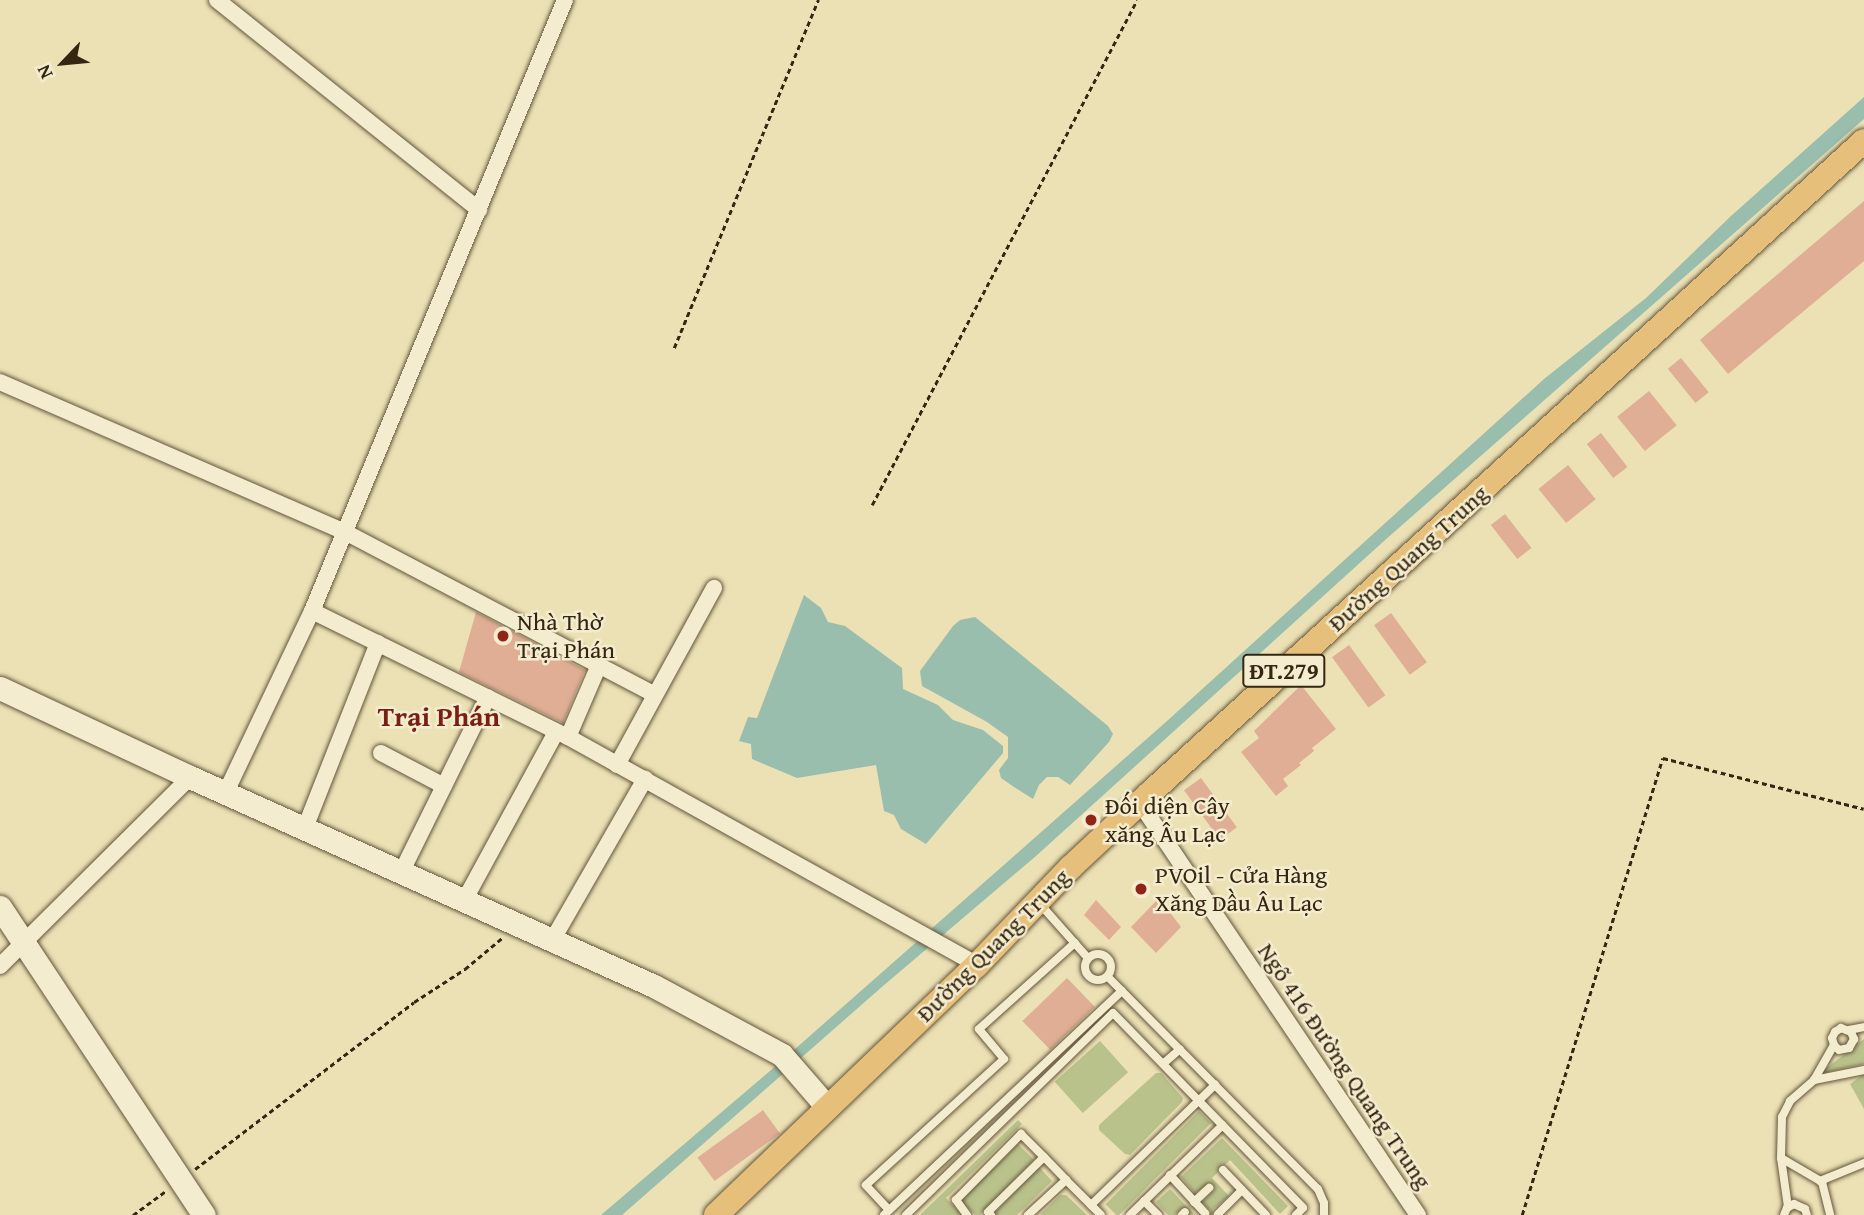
<!DOCTYPE html>
<html>
<head>
<meta charset="utf-8">
<style>
  body { margin:0 }
  #map { position:relative; width:1864px; height:1215px; overflow:hidden; background:#ece1b5; font-family:"Gentium Book Plus",serif }
  div>[style] { position:absolute }
  .green>* { inset:0; background:#bac28b; transform-origin:0 0 }
  .water>* { inset:0; background:#99bead }
  .building>* { inset:0; background:#dfae95; transform-origin:0 0 }
  .path>* { height:2.5px; margin-top:-1.25px; transform-origin:0; background:repeating-linear-gradient(90deg,#352612 0 5px,transparent 0 8.5px) }
  .roads { filter:drop-shadow(0 0 2px #63553b) drop-shadow(0 0 2px #63553b) }
  .lane>* { height:8px; margin:-4px; padding:0 4px; transform-origin:4px; border-radius:4px; background:#f3eccf }
  .lane>.ring { margin:-4px; padding:0; box-sizing:content-box; background:none; border:8px solid #f3eccf; border-radius:50% }
  .street>* { height:16px; margin:-8px; padding:0 8px; transform-origin:8px; border-radius:8px; background:#f3eccf }
  .secondary>* { height:23px; margin:-11.5px; padding:0 11.5px; transform-origin:11.5px; border-radius:11.5px; background:#f3eccf }
  .primary>* { height:24px; margin:-12px; padding:0 12px; transform-origin:12px; border-radius:12px; background:#e6c07a }
  .dots>* { width:19px; height:19px; translate:-50% -50%; box-sizing:border-box; border:4px solid #f3eccf; border-radius:50% }
  span { translate:-50% -50%; white-space:nowrap; text-align:center; line-height:1.15; -webkit-text-stroke:5px #f3eccf; paint-order:stroke }
  .shield-label span { padding:2px 5px; background:#f3eccf; border:2px solid; border-radius:5px; -webkit-text-stroke-width:0 }
  .shield-label { font-size:23px; color:#352612; font-weight:700 }
  .street-label { font-size:24px; color:#352612 }
  .poi-label { font-size:24px; color:#352612 }
  .left { translate:0 -50%; text-align:left }
  .quarter-label { font-size:28px; color:#7a1f14; font-weight:700 }
  .north { position:absolute; left:28px; top:28px; width:70px; height:70px; -webkit-text-stroke:5px #f3eccf; paint-order:stroke; rotate:244deg; font-size:19px; font-weight:700; line-height:28px; text-align:center; color:#352612 }
  .north::after { content:''; display:block; margin:auto; width:24px; height:32px; background:#352612; clip-path:polygon(50% 0,100% 100%,50% 72%,0 100%) }
</style>
</head>
<body>
<div id="map">
  <div class="green">
    <i style="clip-path:polygon(1864px 1039px,1864px 1064px,1819px 1074px)"></i>
    <i style="left:1100px;top:1041px;width:42px;height:61px;rotate:48deg"></i>
    <i style="clip-path:polygon(1156px 1073px,1161px 1073px,1183px 1098px,1182px 1102px,1130px 1155px,1125px 1154px,1099px 1130px,1099px 1125px)"></i>
    <i style="clip-path:polygon(1864px 1074px,1864px 1109px,1850px 1084px)"></i>
    <i style="left:1199px;top:1111px;width:17px;height:132px;rotate:45deg"></i>
    <i style="clip-path:polygon(1018px 1120px,1022px 1124px,946px 1198px,962px 1215px,920px 1215px)"></i>
    <i style="clip-path:polygon(1222px 1138px,1288px 1206px,1280px 1214px,1230px 1160px,1212px 1178px,1229px 1196px,1212px 1210px,1217px 1215px,1207px 1215px,1211px 1211px,1202px 1202px,1214px 1190px,1208px 1184px,1195px 1193px,1181px 1177px)"></i>
    <i style="clip-path:polygon(1018px 1144px,1034px 1160px,980px 1215px,975px 1215px,960px 1200px)"></i>
    <i style="clip-path:polygon(1039px 1167px,1052px 1181px,1017px 1215px,992px 1215px)"></i>
    <i style="clip-path:polygon(1170px 1189px,1195px 1215px,1187px 1215px,1182px 1209px,1175px 1215px,1168px 1215px,1156px 1202px)"></i>
    <i style="clip-path:polygon(1060px 1195px,1066px 1195px,1087px 1215px,1040px 1215px)"></i>
  </div>
  <div class="water">
    <i style="clip-path:polygon(1864px 97px,1864px 119px,1384px 541px,1036px 856px,883px 986px,622px 1215px,601px 1215px,778px 1064px,1167px 721px,1544px 379px,1646px 298px,1731px 216px)"></i>
    <i style="clip-path:polygon(804px 595px,821px 608px,828px 622px,845px 626px,902px 668px,903px 689px,938px 705px,953px 720px,983px 730px,1003px 746px,1003px 753px,926px 844px,901px 829px,894px 815px,884px 811px,876px 765px,797px 778px,752px 759px,751px 744px,739px 741px,748px 717px,757px 718px)"></i>
    <i style="clip-path:polygon(975px 617px,1108px 726px,1113px 734px,1109px 742px,1070px 785px,1058px 777px,1047px 777px,1039px 785px,1033px 799px,1014px 787px,1001px 778px,999px 770px,1008px 758px,1008px 737px,987px 722px,922px 686px,920px 671px,953px 626px,960px 620px)"></i>
  </div>
  <div class="building">
    <i style="clip-path:polygon(1864px 201px,1864px 261px,1728px 374px,1700px 340px)"></i>
    <i style="left:1681px;top:358px;width:44px;height:17px;rotate:51deg"></i>
    <i style="left:1649px;top:391px;width:44px;height:41px;rotate:51deg"></i>
    <i style="left:1601px;top:433px;width:43px;height:18px;rotate:52deg"></i>
    <i style="left:1568px;top:465px;width:44px;height:38px;rotate:51deg"></i>
    <i style="left:1505px;top:514px;width:43px;height:18px;rotate:52deg"></i>
    <i style="clip-path:polygon(476px 612px,585px 670px,563px 723px,459px 672px)"></i>
    <i style="left:1391px;top:613px;width:61px;height:21px;rotate:54deg"></i>
    <i style="left:1349px;top:645px;width:62px;height:21px;rotate:54deg"></i>
    <i style="clip-path:polygon(1301px 685px,1336px 729px,1312px 748px,1314px 751px,1299px 763px,1301px 765px,1283px 779px,1288px 786px,1276px 796px,1241px 752px,1259px 738px,1254px 731px)"></i>
    <i style="left:1201px;top:778px;width:61px;height:21px;rotate:54deg"></i>
    <i style="clip-path:polygon(1159px 898px,1181px 927px,1156px 953px,1131px 927px)"></i>
    <i style="clip-path:polygon(1096px 900px,1121px 927px,1109px 940px,1084px 915px)"></i>
    <i style="left:1067px;top:978px;width:40px;height:62px;rotate:46deg"></i>
    <i style="left:763px;top:1110px;width:29px;height:81px;rotate:54deg"></i>
  </div>
  <div class="path">
    <i style="left:674px;top:348px;width:377px;rotate:-67.5deg"></i>
    <i style="left:872px;top:505px;width:570px;rotate:-62.31deg"></i>
    <i style="left:195px;top:1169px;width:275px;rotate:-37.3deg"></i>
    <i style="left:414px;top:1002px;width:61px;rotate:-32.9deg"></i>
    <i style="left:465px;top:969px;width:48px;rotate:-40deg"></i>
    <i style="left:133px;top:1215px;width:42px;rotate:-36.3deg"></i>
    <i style="left:1522px;top:1215px;width:478px;rotate:-72.9deg"></i>
    <i style="left:1663px;top:758px;width:207px;rotate:14.2deg"></i>
  </div>
  <div class="roads">
    <div class="lane">
      <i style="left:1040px;top:904px;width:72px;rotate:48.4deg"></i>
      <i class="ring" style="left:1085px;top:954px;width:18px;height:18px"></i>
      <i style="left:1108px;top:977px;width:298px;rotate:45.3deg"></i>
      <i style="left:1318px;top:1189px;width:15px;rotate:67deg"></i>
      <i style="left:1324px;top:1203px;width:12px;rotate:90deg"></i>
      <i style="left:1849px;top:1030px;width:15px;rotate:-11deg"></i>
      <i style="left:1164px;top:1063px;width:21px;rotate:-41deg"></i>
      <i style="left:1814px;top:1080px;width:40px;rotate:-60.3deg"></i>
      <i style="left:1834px;top:1045px;width:7px;rotate:-106deg"></i>
      <i style="left:1832px;top:1038px;width:7px;rotate:-63deg"></i>
      <i style="left:1835px;top:1032px;width:7px;rotate:-34deg"></i>
      <i style="left:1841px;top:1028px;width:11px;rotate:22deg"></i>
      <i style="left:1851px;top:1032px;width:8px;rotate:67deg"></i>
      <i style="left:1854px;top:1039px;width:10px;rotate:119deg"></i>
      <i style="left:1849px;top:1048px;width:10px;rotate:169deg"></i>
      <i style="left:1839px;top:1050px;width:7px;rotate:-135deg"></i>
      <i style="left:1781px;top:1158px;width:41px;rotate:-88.6deg"></i>
      <i style="left:1782px;top:1117px;width:18px;rotate:-63deg"></i>
      <i style="left:1790px;top:1101px;width:32px;rotate:-41deg"></i>
      <i style="left:1814px;top:1080px;width:51px;rotate:-11.3deg"></i>
      <i style="left:1223px;top:1170px;width:62px;rotate:46.3deg"></i>
      <i style="left:1170px;top:1175px;width:52px;rotate:47.4deg"></i>
      <i style="left:1820px;top:1181px;width:48px;rotate:-22.2deg"></i>
      <i style="left:1144px;top:1201px;width:20px;rotate:45deg"></i>
      <i style="left:1194px;top:1202px;width:21px;rotate:-43deg"></i>
      <i style="left:1091px;top:1205px;width:173px;rotate:-44.1deg"></i>
      <i style="left:1788px;top:1207px;width:49px;rotate:-98.1deg"></i>
      <i style="left:1781px;top:1158px;width:48px;rotate:30.3deg"></i>
      <i style="left:1822px;top:1182px;width:34px;rotate:76deg"></i>
      <i style="left:889px;top:1210px;width:34px;rotate:-133deg"></i>
      <i style="left:866px;top:1185px;width:187px;rotate:-42.4deg"></i>
      <i style="left:1004px;top:1059px;width:39px;rotate:-130deg"></i>
      <i style="left:979px;top:1029px;width:129px;rotate:-41.9deg"></i>
      <i style="left:1218px;top:1214px;width:34px;rotate:-45deg"></i>
      <i style="left:884px;top:1215px;width:327px;rotate:-43.3deg"></i>
      <i style="left:906px;top:1215px;width:289px;rotate:-44.3deg"></i>
      <i style="left:1113px;top:1013px;width:272px;rotate:45.7deg"></i>
      <i style="left:1303px;top:1208px;width:10px;rotate:135deg"></i>
      <i style="left:967px;top:1215px;width:19px;rotate:-126deg"></i>
      <i style="left:956px;top:1200px;width:93px;rotate:-45.4deg"></i>
      <i style="left:1021px;top:1134px;width:33px;rotate:45deg"></i>
      <i style="left:991px;top:1215px;width:4px;rotate:-135deg"></i>
      <i style="left:988px;top:1212px;width:78px;rotate:-44.5deg"></i>
      <i style="left:1044px;top:1157px;width:32px;rotate:46deg"></i>
      <i style="left:1028px;top:1215px;width:52px;rotate:-42.6deg"></i>
      <i style="left:1066px;top:1180px;width:49px;rotate:45deg"></i>
      <i style="left:1130px;top:1215px;width:129px;rotate:-44.1deg"></i>
      <i style="left:1182px;top:1215px;width:4px;rotate:-45deg"></i>
      <i style="left:1784px;top:1215px;width:8px;rotate:-67deg"></i>
      <i style="left:1787px;top:1208px;width:8px;rotate:-30deg"></i>
      <i style="left:1794px;top:1204px;width:12px;rotate:24deg"></i>
      <i style="left:1805px;top:1209px;width:6px;rotate:72deg"></i>
    </div>
    <div class="street">
      <i style="left:217px;top:0;width:336px;rotate:38.7deg"></i>
      <i style="left:0;top:382px;width:376px;rotate:23.5deg"></i>
      <i style="left:345px;top:532px;width:349px;rotate:27.7deg"></i>
      <i style="left:312px;top:611px;width:285px;rotate:26.2deg"></i>
      <i style="left:568px;top:737px;width:468px;rotate:29.1deg"></i>
      <i style="left:568px;top:737px;width:78px;rotate:-66.7deg"></i>
      <i style="left:381px;top:753px;width:71px;rotate:27.6deg"></i>
      <i style="left:617px;top:765px;width:202px;rotate:-61.3deg"></i>
      <i style="left:226px;top:792px;width:200px;rotate:-64.6deg"></i>
      <i style="left:312px;top:611px;width:661px;rotate:-67.51deg"></i>
      <i style="left:1140px;top:803px;width:497px;rotate:56deg"></i>
      <i style="left:305px;top:828px;width:199px;rotate:-68.5deg"></i>
      <i style="left:401px;top:873px;width:196px;rotate:-63.7deg"></i>
      <i style="left:464px;top:901px;width:192px;rotate:-61.4deg"></i>
      <i style="left:553px;top:939px;width:185px;rotate:-60.1deg"></i>
      <i style="left:0;top:966px;width:268px;rotate:-44.8deg"></i>
    </div>
    <div class="secondary">
      <i style="left:0;top:688px;width:210px;rotate:25.1deg"></i>
      <i style="left:190px;top:777px;width:509px;rotate:24.25deg"></i>
      <i style="left:654px;top:986px;width:145px;rotate:28.3deg"></i>
      <i style="left:782px;top:1055px;width:69px;rotate:49.1deg"></i>
      <i style="left:0;top:907px;width:369px;rotate:56.5deg"></i>
    </div>
    <div class="primary">
      <i style="left:716px;top:1215px;width:361px;rotate:-43.8deg"></i>
      <i style="left:977px;top:965px;width:136px;rotate:-46.2deg"></i>
      <i style="left:1071px;top:867px;width:107px;rotate:-43.1deg"></i>
      <i style="left:1149px;top:794px;width:968px;rotate:-42.41deg"></i>
    </div>
  </div>
  <div class="dots">
    <i style="left:503px;top:636px;background:#8f2418"></i>
    <i style="left:1091px;top:820px;background:#8f2418"></i>
    <i style="left:1141px;top:889px;background:#8f2418"></i>
  </div>
  <div class="shield-label">
    <span style="left:1284px;top:671px">ĐT.279</span>
  </div>
  <div class="street-label">
    <span style="left:1408px;top:558px;rotate:-42deg">Đường Quang Trung</span>
    <span style="left:993px;top:945px;rotate:-45deg">Đường Quang Trung</span>
    <span style="left:1345px;top:1066px;rotate:56deg">Ngõ 416 Đường Quang Trung</span>
  </div>
  <div class="poi-label">
    <span class="left" style="left:517px;top:636px">Nhà Thờ<br>Trại Phán</span>
    <span class="left" style="left:1105px;top:820px">Đối diện Cây<br>xăng Âu Lạc</span>
    <span class="left" style="left:1155px;top:889px">PVOil - Cửa Hàng<br>Xăng Dầu Âu Lạc</span>
  </div>
  <div class="quarter-label">
    <span style="left:439px;top:716px">Trại Phán</span>
  </div>
  <div class="north">N</div>
</div>
</body>
</html>
